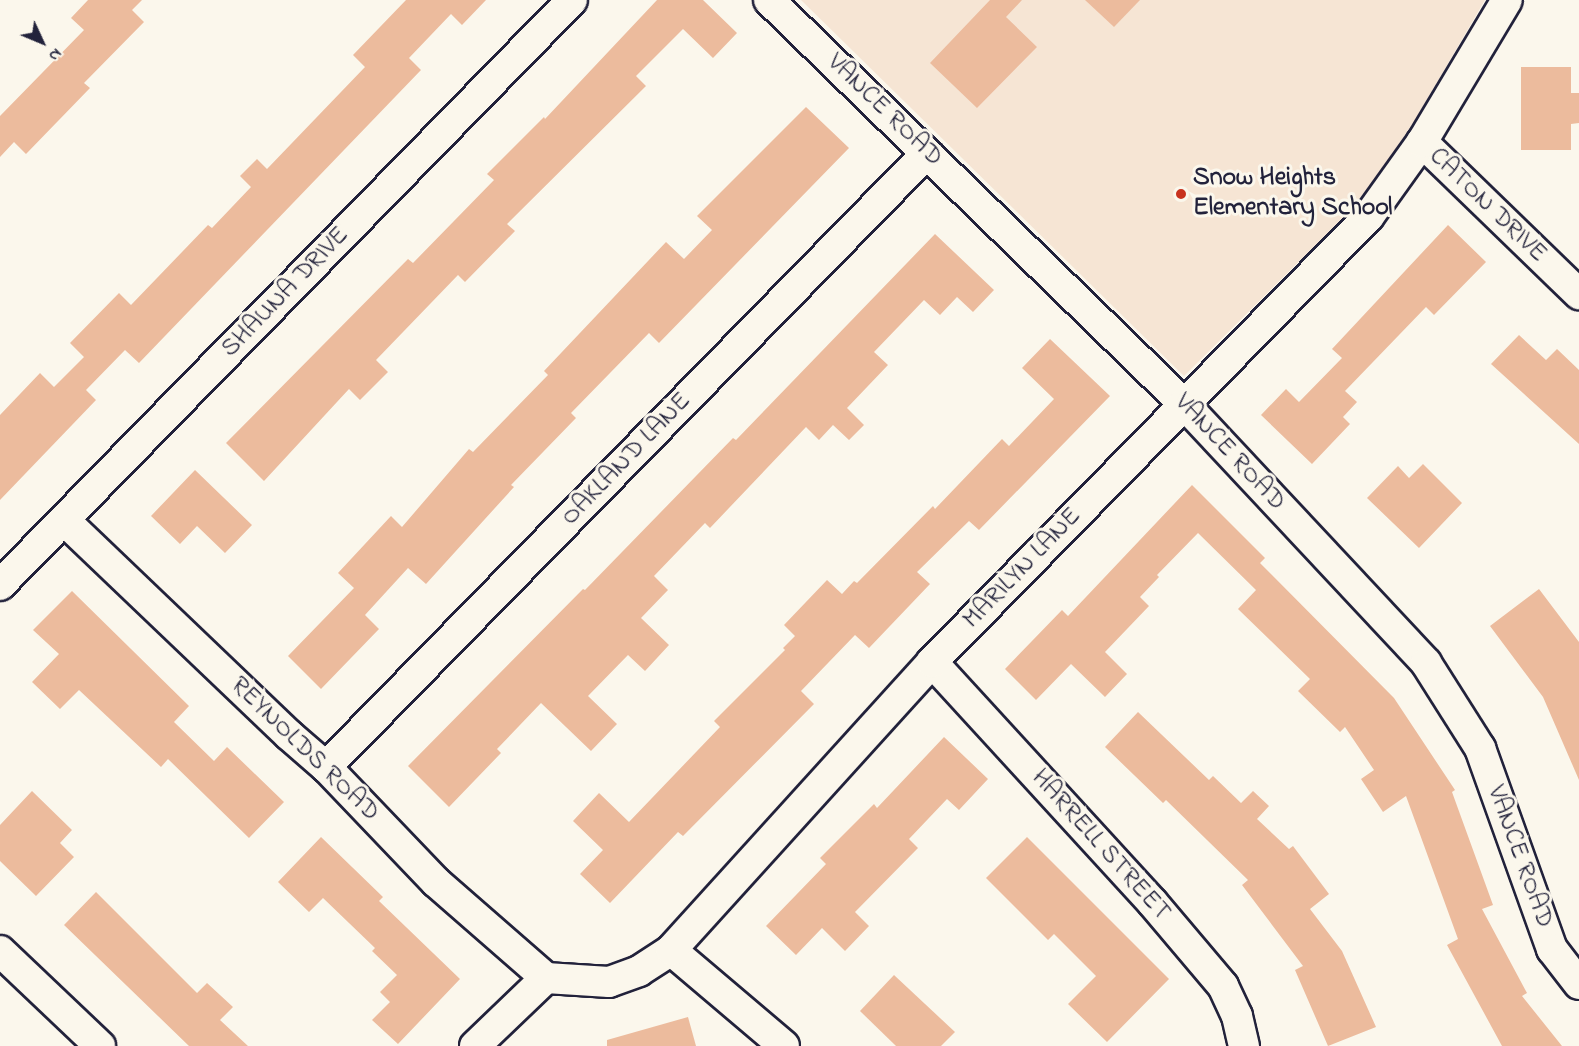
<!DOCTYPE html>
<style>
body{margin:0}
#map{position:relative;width:1579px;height:1046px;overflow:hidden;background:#fbf7ec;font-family:"Indie Flower",sans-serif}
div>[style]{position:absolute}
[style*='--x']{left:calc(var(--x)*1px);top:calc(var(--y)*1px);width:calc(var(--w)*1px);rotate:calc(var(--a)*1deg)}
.built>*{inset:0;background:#f6e5d4}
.building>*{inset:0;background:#ecbb9d}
.roads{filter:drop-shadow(2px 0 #22223b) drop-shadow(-2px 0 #22223b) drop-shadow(0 2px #22223b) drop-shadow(0 -2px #22223b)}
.minor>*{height:30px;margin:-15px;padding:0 15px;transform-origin:15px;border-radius:15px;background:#fbf7ec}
.dots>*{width:16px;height:16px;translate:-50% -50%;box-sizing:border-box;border:3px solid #fbf7ec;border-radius:50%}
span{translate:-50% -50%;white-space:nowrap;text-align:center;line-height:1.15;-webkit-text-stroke:6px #fbf7ec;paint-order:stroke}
.street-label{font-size:26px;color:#22223b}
.poi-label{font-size:26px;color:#22223b;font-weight:700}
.left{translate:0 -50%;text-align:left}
.north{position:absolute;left:12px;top:12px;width:60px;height:60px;-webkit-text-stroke:4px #fbf7ec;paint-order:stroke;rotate:134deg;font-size:16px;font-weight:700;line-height:24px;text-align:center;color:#22223b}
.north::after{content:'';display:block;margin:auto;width:21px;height:27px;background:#22223b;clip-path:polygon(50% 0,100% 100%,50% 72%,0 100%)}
</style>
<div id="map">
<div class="built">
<i style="clip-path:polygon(801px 0,1485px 0,1415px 120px,1379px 174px,1346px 215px,1184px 376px)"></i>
</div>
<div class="building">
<i style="clip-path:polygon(88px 0,142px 0,132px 10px,144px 22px,84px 83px,90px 88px,26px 154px,14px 142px,0 157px,0 116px,84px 30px,71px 18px)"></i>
<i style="clip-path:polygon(406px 0,486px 0,462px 25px,451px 14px,409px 58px,421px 70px,139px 363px,125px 350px,86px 390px,96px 400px,0 500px,0 415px,40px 373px,54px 387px,84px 357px,70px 343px,119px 293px,131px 305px,208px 225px,212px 228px,251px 187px,240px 176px,257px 159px,267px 169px,365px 67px,353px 55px)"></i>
<i style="clip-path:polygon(657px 0,703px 0,737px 33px,713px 58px,683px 29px,636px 76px,646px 86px,507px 224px,515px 231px,465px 282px,458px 275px,376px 360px,388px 372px,360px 400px,349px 389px,264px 481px,226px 443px,408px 259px,413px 263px,494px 180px,487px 174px,544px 117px,545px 119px)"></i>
<i style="clip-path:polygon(990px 0,1022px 0,1006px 17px,1037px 47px,977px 108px,930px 63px)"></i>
<i style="clip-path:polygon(1085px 0,1140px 0,1114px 27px)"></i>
<i style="clip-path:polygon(1521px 67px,1571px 67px,1571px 93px,1579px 93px,1579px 123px,1571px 124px,1571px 150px,1521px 150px)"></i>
<i style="clip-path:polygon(806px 107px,849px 148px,659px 343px,649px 333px,571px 413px,576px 418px,511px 485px,514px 487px,426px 584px,408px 568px,365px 615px,379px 629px,321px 689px,288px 656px,354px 588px,338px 573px,391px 516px,402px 527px,469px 449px,473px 452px,548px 375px,544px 371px,666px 242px,684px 259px,712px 230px,697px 216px)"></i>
<i style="clip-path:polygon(1448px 225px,1486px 262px,1434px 315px,1426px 307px,1345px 391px,1357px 402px,1343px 417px,1350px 424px,1312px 464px,1261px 415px,1286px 389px,1299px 402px,1342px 358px,1332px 349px)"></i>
<i style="clip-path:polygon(935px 234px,994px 290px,973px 312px,957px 297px,940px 315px,924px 300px,874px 352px,888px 365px,847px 408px,864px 425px,849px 440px,833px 425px,819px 440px,806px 427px,710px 528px,705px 523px,654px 576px,668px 590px,641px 618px,669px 645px,645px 671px,628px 655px,588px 696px,617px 724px,591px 751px,541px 703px,497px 749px,501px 753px,449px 807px,408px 766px,583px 589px,585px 590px,733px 438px,736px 440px)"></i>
<i style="clip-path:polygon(1519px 335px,1546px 360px,1557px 349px,1579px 370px,1579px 444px,1491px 364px)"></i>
<i style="clip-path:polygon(1050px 339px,1110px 396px,979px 530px,969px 521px,917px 572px,930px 584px,869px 648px,855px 635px,801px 691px,814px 704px,683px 836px,678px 832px,610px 903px,580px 874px,603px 850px,573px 821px,599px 793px,629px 822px,720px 727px,714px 721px,785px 650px,783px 648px,795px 636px,784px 625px,827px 580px,842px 594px,854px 581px,857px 583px,933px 506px,935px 509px,1002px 439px,1009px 446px,1054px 399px,1022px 368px)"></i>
<i style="clip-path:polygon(1423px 464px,1462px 503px,1419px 548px,1367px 498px,1398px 466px,1409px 478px)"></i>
<i style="clip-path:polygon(195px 470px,252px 525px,225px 553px,197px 526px,180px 544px,151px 516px)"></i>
<i style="clip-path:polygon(1192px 485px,1265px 558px,1260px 563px,1394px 698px,1455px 790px,1452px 792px,1493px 905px,1482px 909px,1527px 993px,1522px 996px,1562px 1046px,1502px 1046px,1447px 945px,1458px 939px,1406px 796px,1383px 812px,1361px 779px,1374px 770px,1345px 727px,1340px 732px,1298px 691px,1310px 679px,1238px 609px,1256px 590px,1198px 533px,1157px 575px,1159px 577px,1140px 597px,1149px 606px,1105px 652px,1127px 674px,1105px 697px,1071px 664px,1036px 700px,1005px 669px,1062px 610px,1068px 616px)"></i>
<i style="clip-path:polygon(1539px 589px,1579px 642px,1579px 780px,1543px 697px,1490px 626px)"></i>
<i style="clip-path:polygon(72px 591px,189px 706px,174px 722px,214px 761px,227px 747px,284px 802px,249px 838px,168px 759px,161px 767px,79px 690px,60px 709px,32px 682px,59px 654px,33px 630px)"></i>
<i style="clip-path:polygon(1138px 712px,1209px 780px,1213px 776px,1241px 803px,1253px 791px,1269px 806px,1257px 819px,1289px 849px,1293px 846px,1329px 894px,1310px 909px,1342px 951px,1376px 1027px,1328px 1046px,1295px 970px,1303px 966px,1242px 885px,1248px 880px,1166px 800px,1163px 803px,1105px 747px)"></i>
<i style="clip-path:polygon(944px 737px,988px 779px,959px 810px,947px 799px,909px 839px,918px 848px,855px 912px,869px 926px,845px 951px,822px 928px,796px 955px,766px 926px,826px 864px,820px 858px,874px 804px,877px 808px)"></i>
<i style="clip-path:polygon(32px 791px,72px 830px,60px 843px,74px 857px,36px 896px,0 861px,0 825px)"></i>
<i style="clip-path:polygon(321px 837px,383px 897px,379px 901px,460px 979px,398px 1044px,372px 1020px,390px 1002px,380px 992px,397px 975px,372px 951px,375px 948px,323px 898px,309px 912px,278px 882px)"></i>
<i style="clip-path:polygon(1027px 837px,1169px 979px,1107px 1042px,1068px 1004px,1096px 976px,1054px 934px,1048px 940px,986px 878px)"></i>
<i style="clip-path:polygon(96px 892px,197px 993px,207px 983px,233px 1007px,220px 1020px,248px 1046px,189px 1046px,64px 925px)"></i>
<i style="clip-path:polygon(894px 975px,955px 1032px,941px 1046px,896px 1046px,860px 1011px)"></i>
<i style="clip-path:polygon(688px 1017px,696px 1046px,607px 1046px,607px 1040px)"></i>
</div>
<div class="roads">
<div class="minor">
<i style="--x:769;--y:0;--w:579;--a:44.23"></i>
<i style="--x:1184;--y:404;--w:354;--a:46.9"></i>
<i style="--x:1426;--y:663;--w:101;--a:57.6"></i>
<i style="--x:1480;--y:748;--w:214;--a:70.3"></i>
<i style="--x:1552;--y:949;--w:44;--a:52.4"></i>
<i style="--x:1422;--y:142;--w:219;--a:44.1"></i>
<i style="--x:64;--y:520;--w:311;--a:43.7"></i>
<i style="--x:289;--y:735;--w:49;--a:40.9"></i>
<i style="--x:326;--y:767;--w:159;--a:46.3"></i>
<i style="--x:436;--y:882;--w:146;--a:41.1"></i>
<i style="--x:0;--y:585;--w:818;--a:-45.64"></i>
<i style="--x:932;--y:662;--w:326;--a:47.5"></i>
<i style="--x:1152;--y:902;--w:110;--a:49.8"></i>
<i style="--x:1223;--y:986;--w:33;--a:65"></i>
<i style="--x:1237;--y:1016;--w:31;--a:77"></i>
<i style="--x:326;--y:767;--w:859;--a:-45.61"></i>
<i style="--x:671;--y:950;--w:148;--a:40.3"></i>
<i style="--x:0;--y:951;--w:138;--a:43.5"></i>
<i style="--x:475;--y:1046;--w:98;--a:-43.8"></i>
<i style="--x:546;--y:978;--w:63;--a:3.6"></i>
<i style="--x:609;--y:982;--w:32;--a:-20"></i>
<i style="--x:639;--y:971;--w:38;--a:-33"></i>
<i style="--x:671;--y:950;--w:389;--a:-47.8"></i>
<i style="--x:932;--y:662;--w:624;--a:-45.58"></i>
<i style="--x:1369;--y:216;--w:91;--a:-54.4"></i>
<i style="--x:1422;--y:142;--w:165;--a:-59.1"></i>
</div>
</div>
<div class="dots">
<i style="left:1181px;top:194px;background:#c8321e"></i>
</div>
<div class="street-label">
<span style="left:884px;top:111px;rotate:44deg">VANCE ROAD</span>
<span style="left:1487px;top:206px;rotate:44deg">CATON DRIVE</span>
<span style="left:286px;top:293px;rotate:-46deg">SHAUNA DRIVE</span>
<span style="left:1229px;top:453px;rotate:47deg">VANCE ROAD</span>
<span style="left:627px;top:460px;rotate:-46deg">OAKLAND LANE</span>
<span style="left:1023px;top:569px;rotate:-46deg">MARILYN LANE</span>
<span style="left:304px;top:750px;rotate:44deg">REYNOLDS ROAD</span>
<span style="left:1100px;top:846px;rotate:48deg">HARRELL STREET</span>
<span style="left:1519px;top:857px;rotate:70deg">VANCE ROAD</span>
</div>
<div class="poi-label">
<span class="left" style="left:1193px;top:194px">Snow Heights<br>Elementary School</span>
</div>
<div class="north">N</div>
</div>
